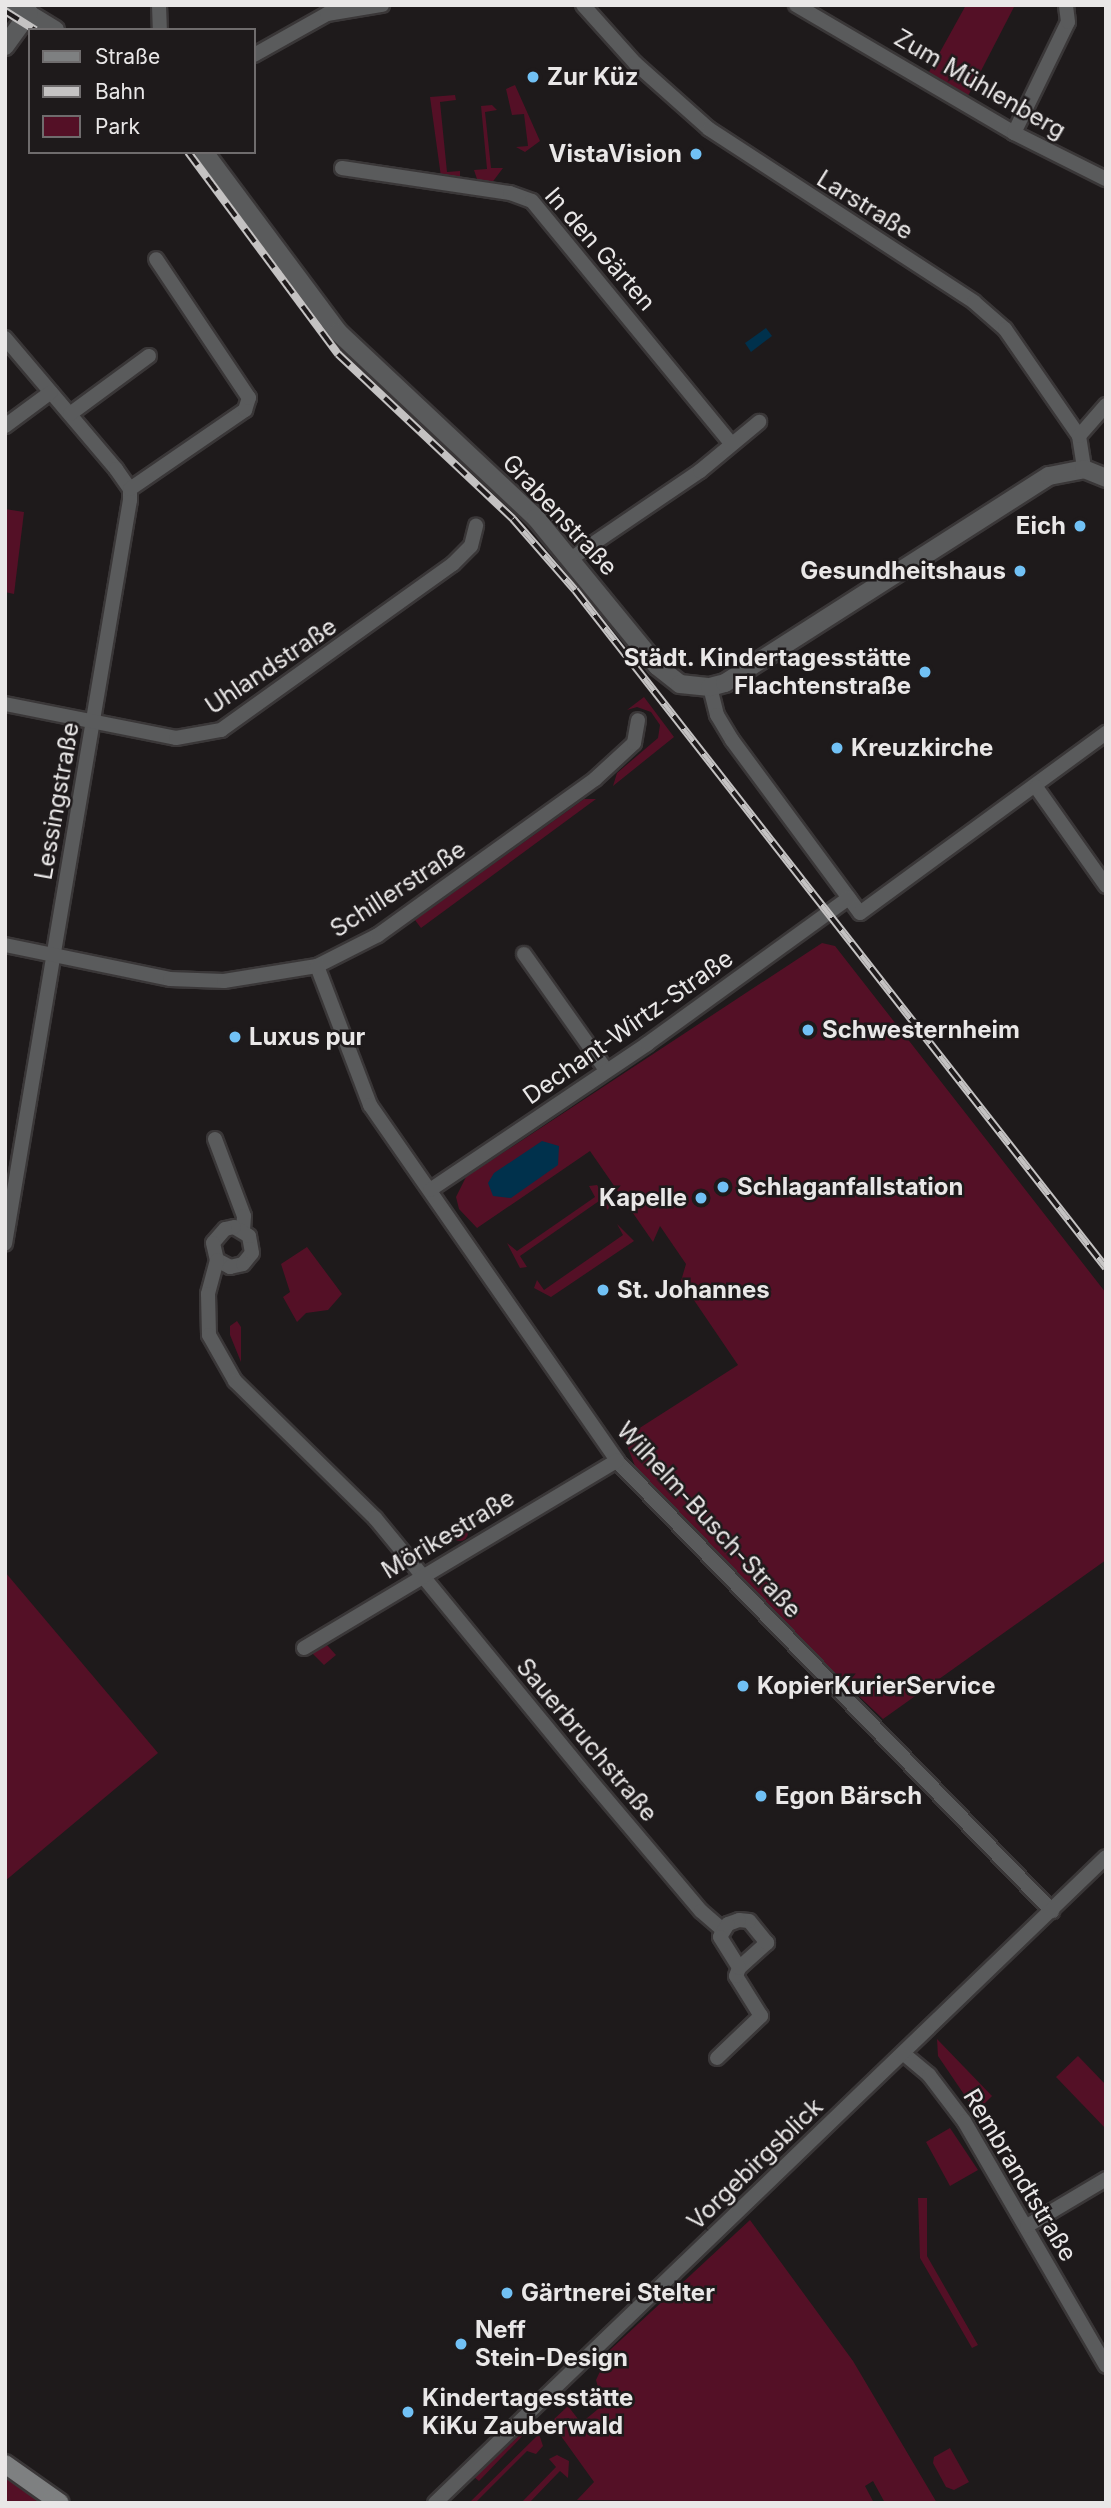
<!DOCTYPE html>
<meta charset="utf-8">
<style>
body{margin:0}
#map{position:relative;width:1111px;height:2508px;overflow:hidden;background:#1e1a1b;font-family:Inter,sans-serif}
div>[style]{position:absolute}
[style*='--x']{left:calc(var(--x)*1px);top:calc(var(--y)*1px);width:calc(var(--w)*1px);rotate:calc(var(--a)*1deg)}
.green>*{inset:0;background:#541026}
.round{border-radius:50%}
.water>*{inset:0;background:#00314c}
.roads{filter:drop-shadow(2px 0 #3a3738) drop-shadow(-2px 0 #3a3738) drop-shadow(0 2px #3a3738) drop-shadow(0 -2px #3a3738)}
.minor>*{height:14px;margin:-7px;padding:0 7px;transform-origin:7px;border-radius:7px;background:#5a5b5c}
.tertiary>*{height:18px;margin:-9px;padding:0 9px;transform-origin:9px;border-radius:9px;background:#5a5b5c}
.secondary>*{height:18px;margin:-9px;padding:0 9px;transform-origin:9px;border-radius:9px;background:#7e8081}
.rail>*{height:8px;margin-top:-4px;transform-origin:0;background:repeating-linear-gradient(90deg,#1e1a1b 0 16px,#c4c2c2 0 32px);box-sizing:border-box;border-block:2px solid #c4c2c2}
.dots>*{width:19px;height:19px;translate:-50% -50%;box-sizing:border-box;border:4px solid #1e1a1b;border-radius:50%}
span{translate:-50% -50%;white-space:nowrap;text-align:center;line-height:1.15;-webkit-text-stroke:5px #1e1a1b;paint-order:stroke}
.poi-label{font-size:24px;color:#e9e7e7;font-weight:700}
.left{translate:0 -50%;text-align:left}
.right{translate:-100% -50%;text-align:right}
.street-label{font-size:24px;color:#e9e7e7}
.frame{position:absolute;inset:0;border:7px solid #e9e7e7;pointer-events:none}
.legend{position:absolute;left:28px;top:28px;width:228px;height:126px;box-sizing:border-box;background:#1e1a1b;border:2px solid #6f6c6d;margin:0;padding:9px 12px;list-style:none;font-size:21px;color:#e9e7e7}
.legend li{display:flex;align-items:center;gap:14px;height:35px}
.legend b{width:35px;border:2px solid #6f6c6d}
</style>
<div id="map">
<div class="green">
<i style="clip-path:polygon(966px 5px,1015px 5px,968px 96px,929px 72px)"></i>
<i style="clip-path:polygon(515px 85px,540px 141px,525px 152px,516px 147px,528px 146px,524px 114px,512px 115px,506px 89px)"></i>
<i style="clip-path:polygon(455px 95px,456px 100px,440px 102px,447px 172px,460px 171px,460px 179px,441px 177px,430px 97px)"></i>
<i style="clip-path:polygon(492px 105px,497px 110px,485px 112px,491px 168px,503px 168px,491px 184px,478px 182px,474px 170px,487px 169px,481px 106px)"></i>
<i style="clip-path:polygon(5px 509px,24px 512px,14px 594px,5px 592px)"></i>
<i style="clip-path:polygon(644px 697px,674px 737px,613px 786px,617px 773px,658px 738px,660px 725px,651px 712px,637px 707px,627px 710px)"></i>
<i style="clip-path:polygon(584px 799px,596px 799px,421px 928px,415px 920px)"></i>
<i style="clip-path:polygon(822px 943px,835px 946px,1106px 1293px,1106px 1560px,883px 1719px,812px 1652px,635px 1466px,624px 1438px,738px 1365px,681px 1281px,686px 1264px,660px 1226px,653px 1242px,590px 1151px,477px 1228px,459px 1209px,456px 1197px,466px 1177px)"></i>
<i style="clip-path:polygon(597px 1185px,610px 1204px,608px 1210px,599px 1201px,520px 1256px,527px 1267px,520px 1268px,507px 1243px,517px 1251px,595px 1197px,589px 1186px)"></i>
<i style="clip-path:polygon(617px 1224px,634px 1241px,551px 1297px,534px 1288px,537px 1280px,544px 1290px,623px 1235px)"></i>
<i style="clip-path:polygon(307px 1247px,342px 1294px,328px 1310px,306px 1313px,297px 1322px,283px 1297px,290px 1292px,281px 1264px)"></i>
<i style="clip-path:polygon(237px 1321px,241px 1327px,241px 1362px,230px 1335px,230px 1326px)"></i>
<i class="round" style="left:452px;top:1525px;width:16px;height:16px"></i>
<i style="clip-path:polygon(5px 1572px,158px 1753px,5px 1881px)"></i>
<i style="clip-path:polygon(320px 1645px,327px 1645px,336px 1655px,324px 1665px,311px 1652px)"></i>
<i style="clip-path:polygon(937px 2039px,992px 2096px,976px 2112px,938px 2056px)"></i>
<i style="clip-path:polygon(1078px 2056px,1106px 2085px,1106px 2129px,1056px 2077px)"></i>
<i style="clip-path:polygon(950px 2128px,978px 2170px,950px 2186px,926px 2142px)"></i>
<i style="clip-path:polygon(918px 2198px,927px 2198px,927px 2256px,978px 2345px,972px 2348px,920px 2258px)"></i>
<i style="clip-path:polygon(750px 2220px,853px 2361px,937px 2503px,885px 2503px,873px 2481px,865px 2486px,874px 2503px,577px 2500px,594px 2482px,551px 2422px,568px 2406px,581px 2423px,603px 2405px,596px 2380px,610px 2350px)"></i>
<i style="clip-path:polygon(532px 2426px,479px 2481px,474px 2477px,521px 2434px)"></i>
<i style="clip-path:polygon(539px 2434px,543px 2446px,536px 2454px,527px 2451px,475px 2503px,469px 2503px)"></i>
<i style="clip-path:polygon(950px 2448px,969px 2482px,954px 2490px,946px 2487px,933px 2463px,934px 2457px)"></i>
<i style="clip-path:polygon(557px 2455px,569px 2461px,568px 2478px,560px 2471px,529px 2503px,521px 2503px,556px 2467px,549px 2459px)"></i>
<i style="clip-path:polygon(5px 2476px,28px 2491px,43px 2503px,5px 2502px)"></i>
</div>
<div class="water">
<i style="clip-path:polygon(766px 328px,772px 336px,751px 352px,745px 343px)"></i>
<i style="clip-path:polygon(542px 1141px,559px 1146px,558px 1165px,511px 1198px,493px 1196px,488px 1183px,494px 1173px)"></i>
</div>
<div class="roads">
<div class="minor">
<i style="--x:159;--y:5;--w:25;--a:88"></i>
<i style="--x:583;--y:5;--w:78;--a:48.1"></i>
<i style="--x:635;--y:63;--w:99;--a:41.7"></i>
<i style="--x:709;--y:129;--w:316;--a:33.1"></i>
<i style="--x:974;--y:302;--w:41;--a:41.1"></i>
<i style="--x:1005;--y:329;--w:130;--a:55.3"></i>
<i style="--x:1079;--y:436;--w:33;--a:81"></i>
<i style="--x:796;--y:5;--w:253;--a:30.4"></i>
<i style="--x:1014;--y:133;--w:103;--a:26.6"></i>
<i style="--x:254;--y:55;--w:84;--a:-29.3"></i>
<i style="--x:327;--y:14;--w:56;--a:-9.3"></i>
<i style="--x:1014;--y:133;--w:123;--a:-64.1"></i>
<i style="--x:1068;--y:22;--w:17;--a:-97"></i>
<i style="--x:342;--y:168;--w:170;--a:8.5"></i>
<i style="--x:510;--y:193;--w:23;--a:20"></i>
<i style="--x:532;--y:201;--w:312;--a:50.6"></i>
<i style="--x:5;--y:338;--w:172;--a:49.7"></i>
<i style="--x:116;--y:469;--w:24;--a:55"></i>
<i style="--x:130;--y:489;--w:11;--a:90"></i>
<i style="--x:130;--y:500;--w:754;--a:99.54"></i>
<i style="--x:70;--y:414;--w:98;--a:-36.3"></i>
<i style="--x:5;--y:426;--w:57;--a:-36.5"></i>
<i style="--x:1079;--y:436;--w:41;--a:-48.9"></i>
<i style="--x:130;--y:489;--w:140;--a:-34.5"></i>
<i style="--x:245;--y:410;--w:13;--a:-72"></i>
<i style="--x:249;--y:398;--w:167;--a:-123.8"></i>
<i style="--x:572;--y:558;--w:155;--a:-34.2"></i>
<i style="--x:700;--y:471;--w:77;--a:-39.7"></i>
<i style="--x:710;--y:687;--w:29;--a:76"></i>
<i style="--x:717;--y:715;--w:29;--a:59"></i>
<i style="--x:732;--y:740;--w:215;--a:53.5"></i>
<i style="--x:860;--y:913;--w:305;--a:-36.2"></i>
<i style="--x:5;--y:704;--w:174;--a:11.2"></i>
<i style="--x:176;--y:738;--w:46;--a:-10.1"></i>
<i style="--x:221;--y:730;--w:285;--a:-35.6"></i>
<i style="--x:453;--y:564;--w:25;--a:-45"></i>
<i style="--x:471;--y:546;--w:21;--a:-76"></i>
<i style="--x:1036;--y:787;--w:121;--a:54.7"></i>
<i style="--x:5;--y:945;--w:168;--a:11.6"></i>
<i style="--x:170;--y:979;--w:54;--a:2.1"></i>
<i style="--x:224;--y:981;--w:94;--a:-9.2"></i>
<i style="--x:317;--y:966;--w:68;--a:-26.9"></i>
<i style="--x:378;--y:935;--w:267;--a:-35.7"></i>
<i style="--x:595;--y:779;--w:53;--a:-42.7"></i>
<i style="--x:634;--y:743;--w:23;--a:-80"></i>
<i style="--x:524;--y:954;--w:142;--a:54.7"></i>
<i style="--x:317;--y:966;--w:149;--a:69.1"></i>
<i style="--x:370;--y:1105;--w:433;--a:55.2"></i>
<i style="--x:617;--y:1461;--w:626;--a:45.97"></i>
<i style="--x:215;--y:1139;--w:82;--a:69.4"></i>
<i style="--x:244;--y:1216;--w:14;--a:94"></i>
<i style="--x:430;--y:1190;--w:262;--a:-33.9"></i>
<i style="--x:647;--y:1044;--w:249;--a:-35.9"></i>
<i style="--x:217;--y:1260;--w:15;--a:28"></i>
<i style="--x:230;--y:1267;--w:13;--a:-13"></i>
<i style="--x:243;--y:1264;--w:14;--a:-51"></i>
<i style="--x:252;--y:1253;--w:17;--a:-100"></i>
<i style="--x:249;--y:1236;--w:17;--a:-149"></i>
<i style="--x:234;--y:1227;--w:9;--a:167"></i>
<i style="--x:225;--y:1229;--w:18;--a:131"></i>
<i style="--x:213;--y:1243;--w:17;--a:77"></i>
<i style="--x:217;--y:1260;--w:35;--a:105"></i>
<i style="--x:208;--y:1294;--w:41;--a:88.6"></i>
<i style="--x:209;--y:1335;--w:53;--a:60.5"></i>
<i style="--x:235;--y:1381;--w:196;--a:44.4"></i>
<i style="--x:375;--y:1518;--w:333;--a:50.6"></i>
<i style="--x:586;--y:1775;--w:178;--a:49.8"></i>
<i style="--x:701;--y:1911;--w:29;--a:41"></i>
<i style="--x:304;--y:1648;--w:365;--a:-30.9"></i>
<i style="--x:904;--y:2054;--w:33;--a:40"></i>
<i style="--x:929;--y:2075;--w:58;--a:52.7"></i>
<i style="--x:964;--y:2121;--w:283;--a:59.9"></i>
<i style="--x:717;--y:2058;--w:61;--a:-43.7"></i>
<i style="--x:761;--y:2016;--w:47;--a:-122"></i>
<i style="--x:736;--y:1976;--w:9;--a:-69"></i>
<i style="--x:739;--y:1968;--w:38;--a:-42"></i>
<i style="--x:767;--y:1943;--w:28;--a:-129"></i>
<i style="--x:749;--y:1921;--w:10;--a:-174"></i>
<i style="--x:739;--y:1920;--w:12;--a:160"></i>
<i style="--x:728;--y:1924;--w:15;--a:122"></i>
<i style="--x:720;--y:1937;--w:36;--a:58"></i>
<i style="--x:1027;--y:2226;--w:92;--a:-30.7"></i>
<i style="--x:435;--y:2503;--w:931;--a:-43.91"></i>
</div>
<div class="tertiary">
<i style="--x:14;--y:5;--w:48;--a:31.4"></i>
<i style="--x:5;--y:46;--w:41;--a:-54"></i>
<i style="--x:204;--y:152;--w:224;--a:53.3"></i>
<i style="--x:338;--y:332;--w:272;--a:43.2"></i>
<i style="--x:536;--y:518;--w:191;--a:50.7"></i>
<i style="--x:657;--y:666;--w:29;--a:38"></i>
<i style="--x:680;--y:684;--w:30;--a:6"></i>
<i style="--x:710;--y:687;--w:16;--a:-15"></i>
<i style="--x:725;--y:683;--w:384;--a:-32.6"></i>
<i style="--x:1049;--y:476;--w:36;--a:-11"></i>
<i style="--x:1084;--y:469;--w:24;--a:22"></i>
</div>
<div class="secondary">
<i style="--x:5;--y:2464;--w:67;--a:35.3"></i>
</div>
</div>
<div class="rail">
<i style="--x:5;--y:11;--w:36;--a:32"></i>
<i style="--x:188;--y:152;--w:252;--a:53.4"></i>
<i style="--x:338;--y:354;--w:241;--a:43.3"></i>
<i style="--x:513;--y:519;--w:94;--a:48.9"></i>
<i style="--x:575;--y:590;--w:861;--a:51.93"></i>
</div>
<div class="dots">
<i style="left:533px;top:77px;background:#71c1f5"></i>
<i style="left:696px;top:154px;background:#71c1f5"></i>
<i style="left:1080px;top:526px;background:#71c1f5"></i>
<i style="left:1020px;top:571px;background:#71c1f5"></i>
<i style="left:925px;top:672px;background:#71c1f5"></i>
<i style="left:837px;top:748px;background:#71c1f5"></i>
<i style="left:808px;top:1030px;background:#71c1f5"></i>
<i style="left:235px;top:1037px;background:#71c1f5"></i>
<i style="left:723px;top:1187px;background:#71c1f5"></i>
<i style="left:701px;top:1198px;background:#71c1f5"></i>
<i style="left:603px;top:1290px;background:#71c1f5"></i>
<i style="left:743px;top:1686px;background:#71c1f5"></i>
<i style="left:761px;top:1796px;background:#71c1f5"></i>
<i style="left:507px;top:2293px;background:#71c1f5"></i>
<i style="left:461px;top:2344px;background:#71c1f5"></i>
<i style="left:408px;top:2412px;background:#71c1f5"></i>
</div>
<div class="poi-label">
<span class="left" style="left:547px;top:77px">Zur Küz</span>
<span class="right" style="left:682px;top:154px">VistaVision</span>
<span class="right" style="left:1066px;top:526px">Eich</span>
<span class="right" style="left:1006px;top:571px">Gesundheitshaus</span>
<span class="right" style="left:911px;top:672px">Städt. Kindertagesstätte<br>Flachtenstraße</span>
<span class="left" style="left:851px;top:748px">Kreuzkirche</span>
<span class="left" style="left:822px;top:1030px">Schwesternheim</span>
<span class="left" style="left:249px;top:1037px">Luxus pur</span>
<span class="left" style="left:737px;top:1187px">Schlaganfallstation</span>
<span class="right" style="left:687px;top:1198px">Kapelle</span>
<span class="left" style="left:617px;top:1290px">St. Johannes</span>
<span class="left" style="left:757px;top:1686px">KopierKurierService</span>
<span class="left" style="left:775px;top:1796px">Egon Bärsch</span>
<span class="left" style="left:521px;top:2293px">Gärtnerei Stelter</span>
<span class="left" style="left:475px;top:2344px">Neff<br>Stein-Design</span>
<span class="left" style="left:422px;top:2412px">Kindertagesstätte<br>KiKu Zauberwald</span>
</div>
<div class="street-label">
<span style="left:980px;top:84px;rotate:30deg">Zum Mühlenberg</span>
<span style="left:865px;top:205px;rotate:32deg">Larstraße</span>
<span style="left:600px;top:249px;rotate:49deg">In den Gärten</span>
<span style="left:560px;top:515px;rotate:47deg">Grabenstraße</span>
<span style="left:271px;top:666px;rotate:-34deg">Uhlandstraße</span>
<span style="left:57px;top:801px;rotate:-80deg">Lessingstraße</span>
<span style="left:398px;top:889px;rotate:-33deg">Schillerstraße</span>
<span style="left:628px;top:1027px;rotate:-35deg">Dechant-Wirtz-Straße</span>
<span style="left:709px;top:1520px;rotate:47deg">Wilhelm-Busch-Straße</span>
<span style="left:448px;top:1534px;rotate:-31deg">Mörikestraße</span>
<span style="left:587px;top:1740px;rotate:50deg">Sauerbruchstraße</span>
<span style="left:755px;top:2164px;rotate:-44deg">Vorgebirgsblick</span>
<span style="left:1020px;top:2175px;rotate:59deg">Rembrandtstraße</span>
</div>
<div class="frame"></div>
<ul class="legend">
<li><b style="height:9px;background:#7e8081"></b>Straße</li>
<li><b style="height:9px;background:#c4c2c2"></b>Bahn</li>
<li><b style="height:19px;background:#541026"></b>Park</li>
</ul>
</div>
